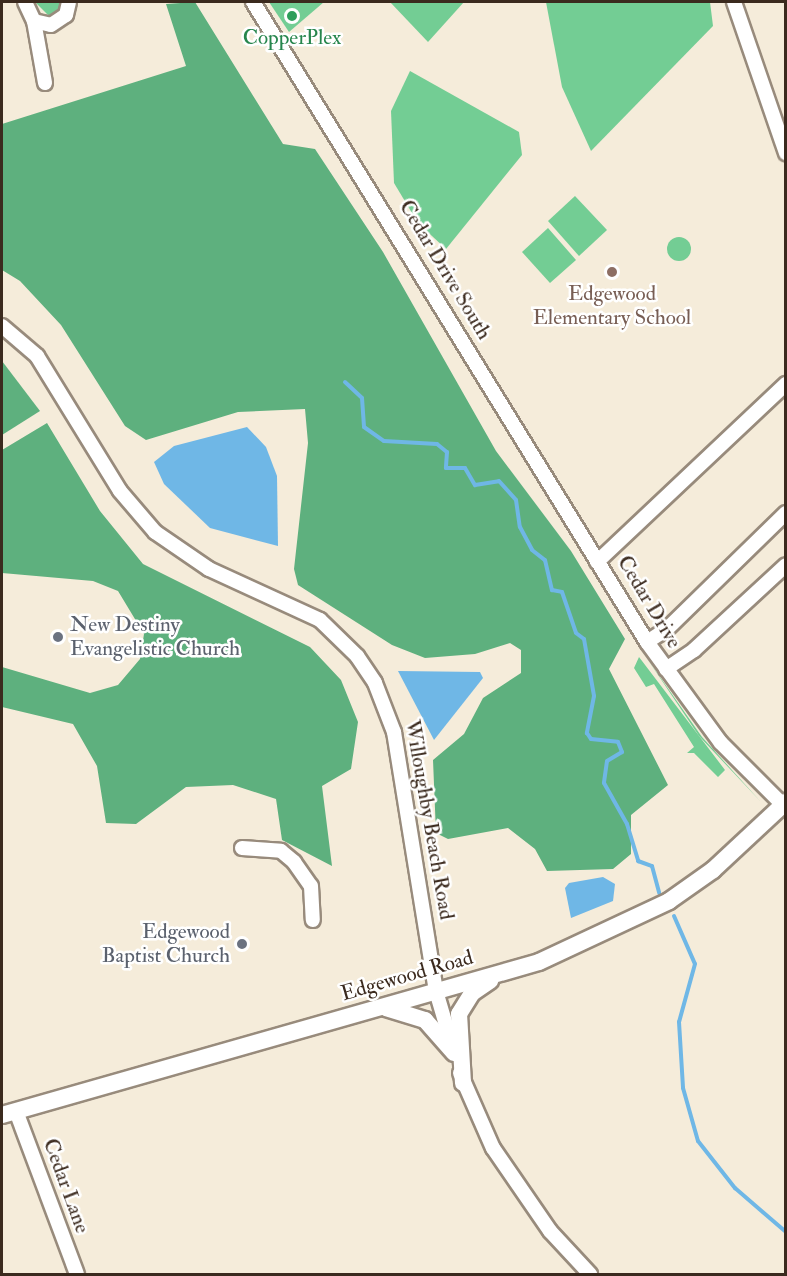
<!DOCTYPE html>
<style>
body{margin:0}
#map{position:relative;width:787px;height:1276px;overflow:hidden;background:#f5ecda;font-family:"IM FELL Double Pica",serif}
div>[style]{position:absolute}
[style*='--x']{left:calc(var(--x)*1px);top:calc(var(--y)*1px);width:calc(var(--w)*1px);rotate:calc(var(--a)*1deg)}
.green>*{inset:0;background:#73cd94}
.round{border-radius:50%}
.forest>*{inset:0;background:#5eb07e}
.water>*{inset:0;background:#6fb7e6}
.stream>*{height:4px;margin:-2px;padding:0 2px;transform-origin:2px;border-radius:2px;background:#6fb7e6}
.roads{filter:drop-shadow(2px 0 #988b7c) drop-shadow(-2px 0 #988b7c) drop-shadow(0 2px #988b7c) drop-shadow(0 -2px #988b7c)}
.minor>*{height:14px;margin:-7px;padding:0 7px;transform-origin:7px;border-radius:7px;background:#fff}
.major>*{height:16px;margin:-8px;padding:0 8px;transform-origin:8px;border-radius:8px;background:#fff}
.dots>*{width:16px;height:16px;translate:-50% -50%;box-sizing:border-box;border:3px solid #fff;border-radius:50%}
span{translate:-50% -50%;white-space:nowrap;text-align:center;line-height:1.15;-webkit-text-stroke:5px #fff;paint-order:stroke}
.leisure-label{font-size:21px;color:#27864d}
.street-label{font-size:21px;color:#3b2a1e}
.education-label{font-size:21px;color:#785e54}
.worship-label{font-size:21px;color:#5b616d}
.left{translate:0 -50%;text-align:left}
.right{translate:-100% -50%;text-align:right}
.frame{position:absolute;inset:0;border:3px solid #3b2a1e;pointer-events:none}
</style>
<div id="map">
<div class="green">
<i style="clip-path:polygon(35px 2px,64px 2px,61px 10px,49px 16px)"></i>
<i style="clip-path:polygon(269px 2px,324px 2px,289px 32px)"></i>
<i style="clip-path:polygon(390px 2px,464px 2px,428px 42px)"></i>
<i style="clip-path:polygon(546px 2px,710px 2px,713px 26px,591px 151px,562px 87px)"></i>
<i style="clip-path:polygon(410px 71px,519px 132px,522px 155px,446px 249px,418px 223px,394px 183px,391px 111px)"></i>
<i style="clip-path:polygon(575px 196px,607px 230px,579px 256px,548px 221px)"></i>
<i style="clip-path:polygon(548px 228px,576px 260px,550px 283px,522px 252px)"></i>
<i class="round" style="left:667px;top:237px;width:24px;height:24px"></i>
<i style="clip-path:polygon(639px 657px,725px 770px,718px 777px,694px 753px,687px 753px,694px 747px,654px 684px,646px 687px,634px 668px)"></i>
<i style="clip-path:polygon(646px 657px,702px 737px,761px 802px,699px 736px)"></i>
</div>
<div class="forest">
<i style="clip-path:polygon(195px 2px,283px 144px,315px 149px,383px 252px,496px 451px,571px 551px,625px 639px,609px 669px,668px 785px,631px 815px,631px 854px,613px 869px,547px 871px,535px 849px,508px 828px,448px 839px,436px 833px,433px 760px,464px 734px,483px 698px,521px 673px,521px 650px,510px 643px,475px 654px,425px 658px,392px 645px,298px 585px,294px 569px,308px 443px,305px 409px,238px 412px,146px 440px,125px 426px,61px 325px,20px 281px,2px 270px,2px 124px,186px 66px,166px 4px)"></i>
<i style="clip-path:polygon(2px 361px,40px 411px,2px 435px)"></i>
<i style="clip-path:polygon(47px 423px,100px 511px,143px 564px,310px 647px,341px 680px,358px 722px,351px 769px,322px 786px,332px 866px,282px 840px,276px 799px,233px 785px,186px 787px,136px 824px,106px 823px,97px 766px,73px 724px,2px 707px,2px 667px,90px 693px,118px 685px,140px 659px,144px 634px,118px 591px,93px 581px,2px 573px,2px 450px)"></i>
</div>
<div class="water">
<i style="clip-path:polygon(247px 427px,266px 447px,277px 476px,278px 546px,210px 528px,164px 484px,154px 462px,174px 446px)"></i>
<i style="clip-path:polygon(398px 671px,480px 672px,483px 678px,434px 740px)"></i>
<i style="clip-path:polygon(603px 877px,615px 884px,613px 901px,571px 918px,565px 888px,569px 883px)"></i>
</div>
<div class="stream">
<i style="--x:345;--y:382;--w:23;--a:43"></i>
<i style="--x:362;--y:398;--w:29;--a:86"></i>
<i style="--x:364;--y:427;--w:24;--a:35"></i>
<i style="--x:384;--y:441;--w:53;--a:3.2"></i>
<i style="--x:437;--y:444;--w:13;--a:39"></i>
<i style="--x:447;--y:452;--w:16;--a:94"></i>
<i style="--x:446;--y:468;--w:19;--a:0"></i>
<i style="--x:465;--y:468;--w:20;--a:60"></i>
<i style="--x:475;--y:485;--w:24;--a:-9"></i>
<i style="--x:499;--y:481;--w:25;--a:48"></i>
<i style="--x:516;--y:500;--w:27;--a:82"></i>
<i style="--x:520;--y:527;--w:26;--a:62"></i>
<i style="--x:532;--y:550;--w:16;--a:38"></i>
<i style="--x:545;--y:560;--w:31;--a:77"></i>
<i style="--x:552;--y:590;--w:10;--a:11"></i>
<i style="--x:562;--y:592;--w:43;--a:71.1"></i>
<i style="--x:576;--y:633;--w:10;--a:37"></i>
<i style="--x:584;--y:639;--w:58;--a:80"></i>
<i style="--x:594;--y:696;--w:38;--a:101"></i>
<i style="--x:587;--y:733;--w:7;--a:56"></i>
<i style="--x:591;--y:739;--w:27;--a:6"></i>
<i style="--x:618;--y:742;--w:11;--a:68"></i>
<i style="--x:622;--y:752;--w:17;--a:149"></i>
<i style="--x:607;--y:761;--w:22;--a:98"></i>
<i style="--x:604;--y:783;--w:47;--a:60.7"></i>
<i style="--x:627;--y:824;--w:39;--a:73"></i>
<i style="--x:638;--y:861;--w:15;--a:20"></i>
<i style="--x:652;--y:866;--w:28;--a:75"></i>
<i style="--x:674;--y:916;--w:52;--a:66.4"></i>
<i style="--x:695;--y:964;--w:60;--a:105.4"></i>
<i style="--x:679;--y:1022;--w:66;--a:86.5"></i>
<i style="--x:683;--y:1088;--w:55;--a:74.2"></i>
<i style="--x:698;--y:1141;--w:60;--a:51.8"></i>
<i style="--x:735;--y:1188;--w:67;--a:40.8"></i>
</div>
<div class="roads">
<div class="minor">
<i style="--x:25;--y:2;--w:21;--a:65"></i>
<i style="--x:34;--y:21;--w:17;--a:13"></i>
<i style="--x:51;--y:25;--w:18;--a:-34"></i>
<i style="--x:66;--y:15;--w:13;--a:-77"></i>
<i style="--x:253;--y:2;--w:752;--a:58.38"></i>
<i style="--x:647;--y:642;--w:125;--a:53.8"></i>
<i style="--x:721;--y:743;--w:88;--a:45"></i>
<i style="--x:734;--y:2;--w:160;--a:71"></i>
<i style="--x:34;--y:21;--w:63;--a:79.9"></i>
<i style="--x:2;--y:326;--w:46;--a:40.6"></i>
<i style="--x:37;--y:356;--w:158;--a:58.4"></i>
<i style="--x:120;--y:491;--w:54;--a:49.5"></i>
<i style="--x:155;--y:532;--w:65;--a:34.4"></i>
<i style="--x:209;--y:569;--w:122;--a:24.7"></i>
<i style="--x:320;--y:620;--w:52;--a:44.2"></i>
<i style="--x:357;--y:656;--w:32;--a:56"></i>
<i style="--x:375;--y:683;--w:53;--a:68.8"></i>
<i style="--x:394;--y:732;--w:262;--a:80.8"></i>
<i style="--x:436;--y:991;--w:64;--a:73.6"></i>
<i style="--x:597;--y:562;--w:260;--a:-43.3"></i>
<i style="--x:647;--y:642;--w:24;--a:-33"></i>
<i style="--x:667;--y:629;--w:166;--a:-44.3"></i>
<i style="--x:666;--y:669;--w:34;--a:-34"></i>
<i style="--x:694;--y:650;--w:125;--a:-42.7"></i>
<i style="--x:242;--y:848;--w:39;--a:4"></i>
<i style="--x:281;--y:851;--w:17;--a:40"></i>
<i style="--x:294;--y:862;--w:29;--a:55"></i>
<i style="--x:311;--y:886;--w:34;--a:87"></i>
<i style="--x:460;--y:1073;--w:82;--a:66.3"></i>
<i style="--x:493;--y:1148;--w:101;--a:55.5"></i>
<i style="--x:550;--y:1231;--w:59;--a:47.1"></i>
<i style="--x:16;--y:1111;--w:174;--a:69.5"></i>
</div>
<div class="major">
<i style="--x:386;--y:1008;--w:41;--a:17.1"></i>
<i style="--x:425;--y:1020;--w:44;--a:48.7"></i>
<i style="--x:463;--y:1083;--w:69;--a:-93.3"></i>
<i style="--x:459;--y:1014;--w:25;--a:-58"></i>
<i style="--x:472;--y:993;--w:22;--a:-34"></i>
<i style="--x:2;--y:1115;--w:558;--a:-15.9"></i>
<i style="--x:539;--y:962;--w:144;--a:-25.1"></i>
<i style="--x:669;--y:901;--w:54;--a:-35.2"></i>
<i style="--x:713;--y:870;--w:100;--a:-43"></i>
</div>
</div>
<div class="dots">
<i style="left:292px;top:16px;background:#2e9e5b"></i>
<i style="left:612px;top:272px;background:#8d6e63"></i>
<i style="left:58px;top:637px;background:#6b7280"></i>
<i style="left:242px;top:944px;background:#6b7280"></i>
</div>
<div class="leisure-label">
<span style="left:292px;top:38px">CopperPlex</span>
</div>
<div class="street-label">
<span style="left:445px;top:270px;rotate:59deg">Cedar Drive South</span>
<span style="left:649px;top:602px;rotate:59deg">Cedar Drive</span>
<span style="left:429px;top:820px;rotate:80deg">Willoughby Beach Road</span>
<span style="left:407px;top:976px;rotate:-16deg">Edgewood Road</span>
<span style="left:66px;top:1186px;rotate:70deg">Cedar Lane</span>
</div>
<div class="education-label">
<span style="left:612px;top:306px">Edgewood<br>Elementary School</span>
</div>
<div class="worship-label">
<span class="left" style="left:70px;top:637px">New Destiny<br>Evangelistic Church</span>
<span class="right" style="left:230px;top:944px">Edgewood<br>Baptist Church</span>
</div>
<div class="frame"></div>
</div>
